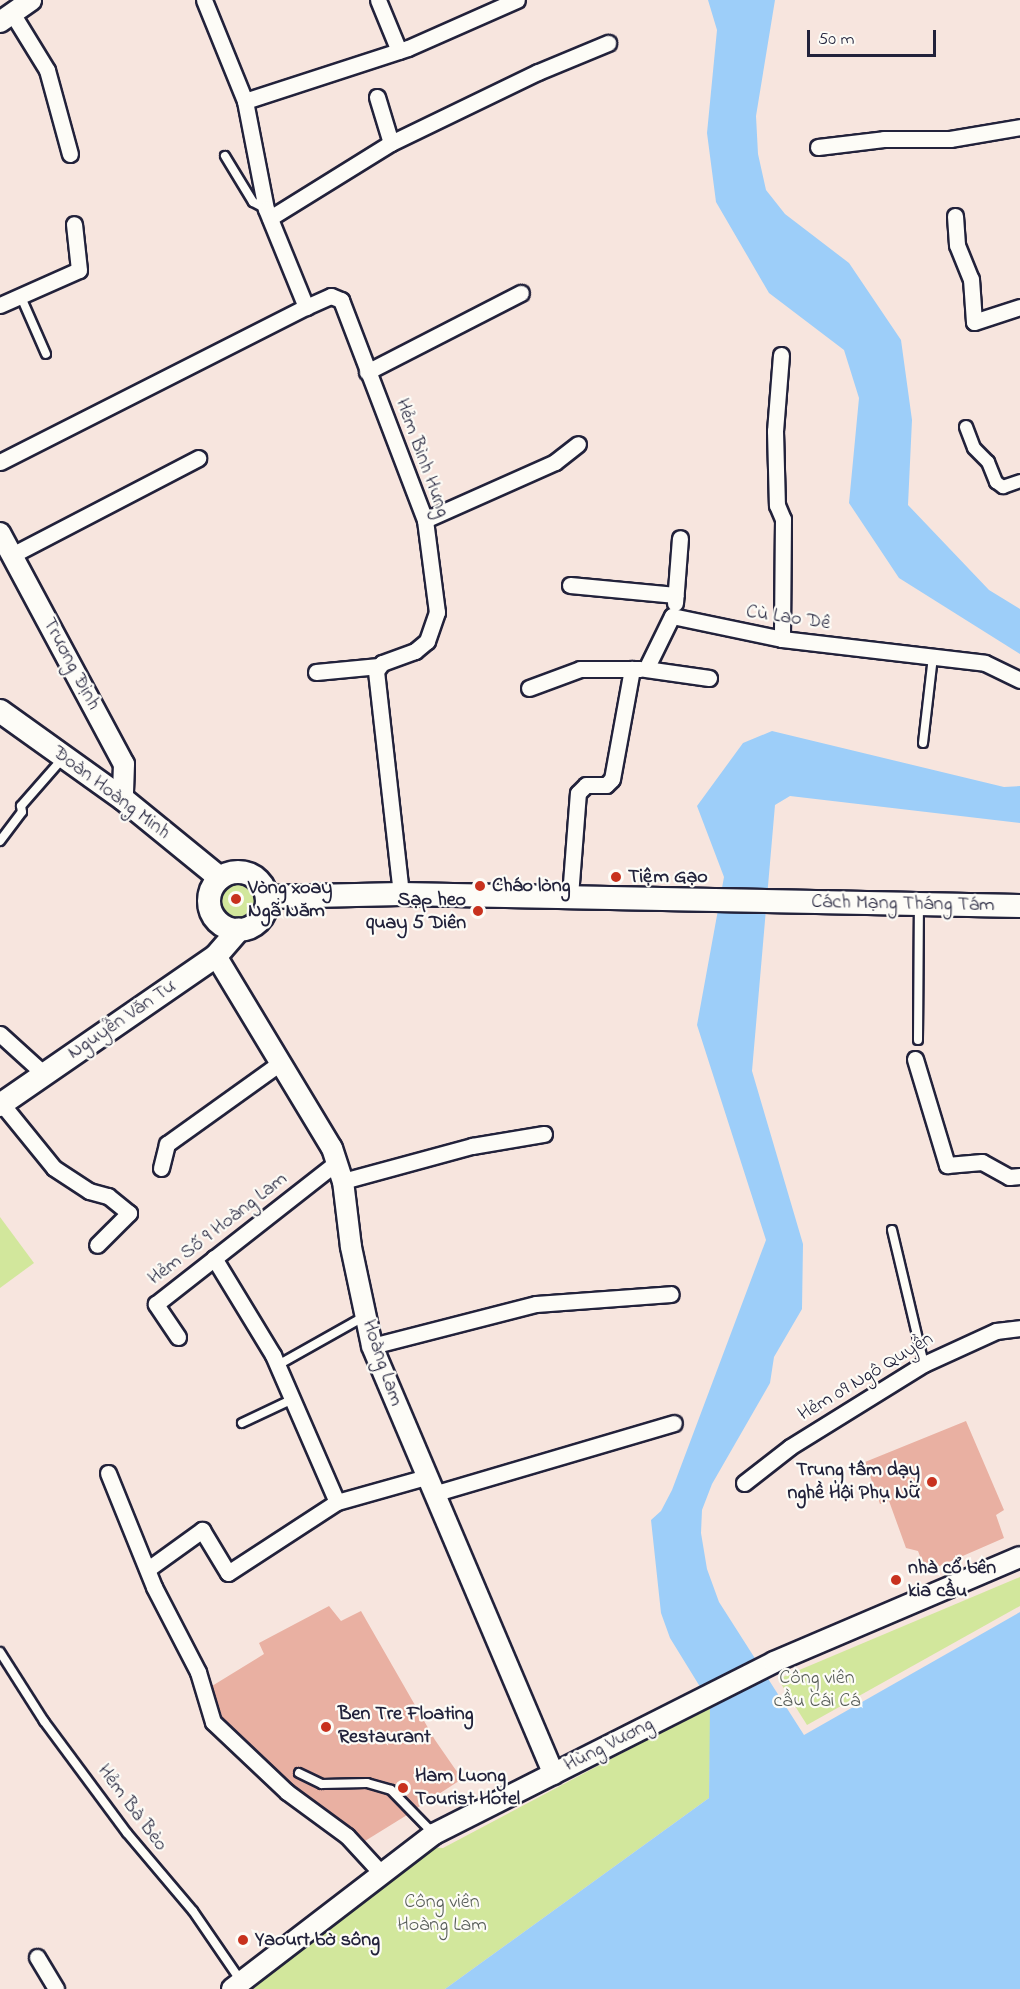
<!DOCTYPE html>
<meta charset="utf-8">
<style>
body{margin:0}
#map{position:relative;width:1020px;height:1989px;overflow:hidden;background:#f7e5de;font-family:"Indie Flower",sans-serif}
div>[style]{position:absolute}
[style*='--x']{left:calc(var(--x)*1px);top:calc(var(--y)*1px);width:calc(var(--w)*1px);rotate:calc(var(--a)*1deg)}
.green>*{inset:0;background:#d2e79c}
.round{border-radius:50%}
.water>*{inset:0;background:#9dcef9}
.building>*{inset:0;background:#e9b0a2}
.roads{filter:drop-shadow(2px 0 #22223b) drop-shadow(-2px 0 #22223b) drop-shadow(0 2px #22223b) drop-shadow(0 -2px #22223b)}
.service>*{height:8px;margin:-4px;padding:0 4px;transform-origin:4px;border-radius:4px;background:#fdfcf7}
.pedestrian>*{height:12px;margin:-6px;padding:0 6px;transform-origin:6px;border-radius:6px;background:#fdfcf7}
.minor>*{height:15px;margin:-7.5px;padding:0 7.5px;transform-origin:7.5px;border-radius:7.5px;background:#fdfcf7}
.tertiary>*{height:20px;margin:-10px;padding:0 10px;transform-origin:10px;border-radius:10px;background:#fdfcf7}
.secondary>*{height:22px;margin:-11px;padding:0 11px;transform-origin:11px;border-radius:11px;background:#fdfcf7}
.secondary>.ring{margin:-11px;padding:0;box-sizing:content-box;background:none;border:22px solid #fdfcf7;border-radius:50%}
.dots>*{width:16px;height:16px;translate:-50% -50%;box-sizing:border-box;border:3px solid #fdfcf7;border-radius:50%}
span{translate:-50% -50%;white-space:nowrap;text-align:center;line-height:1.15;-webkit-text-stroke:4.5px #fdfcf7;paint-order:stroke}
.street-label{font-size:20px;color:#22223b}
.poi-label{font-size:20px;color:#22223b;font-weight:700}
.left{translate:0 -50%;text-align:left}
.right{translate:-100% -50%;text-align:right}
.park-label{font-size:20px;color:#575d58}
.scale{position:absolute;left:807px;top:30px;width:129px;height:27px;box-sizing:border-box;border:3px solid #22223b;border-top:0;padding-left:8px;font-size:18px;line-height:21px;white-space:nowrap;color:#22223b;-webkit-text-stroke:4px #fdfcf7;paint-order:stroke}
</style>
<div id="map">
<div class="green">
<i class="round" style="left:217px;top:881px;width:42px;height:42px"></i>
<i style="clip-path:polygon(0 1217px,34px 1263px,0 1288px)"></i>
<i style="clip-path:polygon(1020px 1577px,1020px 1606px,807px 1725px,778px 1679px)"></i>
<i style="clip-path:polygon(711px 1706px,709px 1798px,445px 1989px,253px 1989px,425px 1847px,443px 1848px)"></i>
</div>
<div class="water">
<i style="clip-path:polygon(708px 0,775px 0,756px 116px,758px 154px,766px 190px,785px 214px,849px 263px,901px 340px,912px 420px,908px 505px,989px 590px,1020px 609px,1020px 654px,899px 578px,849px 503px,859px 398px,844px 350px,769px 293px,716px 202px,707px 133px,717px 30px)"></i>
<i style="clip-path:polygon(772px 731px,1004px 787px,1020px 786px,1020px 823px,790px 796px,775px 805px,752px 1071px,803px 1244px,802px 1309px,774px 1357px,770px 1383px,712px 1484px,702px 1510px,701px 1533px,707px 1569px,719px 1602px,804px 1735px,1020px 1612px,1020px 1989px,445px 1989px,709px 1798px,710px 1703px,670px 1638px,661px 1613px,651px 1520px,661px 1511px,672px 1490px,766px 1240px,697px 1025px,724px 877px,697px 806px,743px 743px)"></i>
</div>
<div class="building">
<i style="clip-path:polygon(966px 1421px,1004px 1510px,996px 1515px,1004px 1538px,926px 1572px,918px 1551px,906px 1548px,889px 1501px,880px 1504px,865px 1462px)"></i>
<i style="clip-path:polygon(329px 1606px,341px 1621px,361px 1611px,435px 1740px,462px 1779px,417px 1808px,393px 1784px,367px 1777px,323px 1778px,295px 1768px,296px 1778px,320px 1790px,366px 1789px,388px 1795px,407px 1815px,365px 1841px,293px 1785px,222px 1717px,212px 1686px,264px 1654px,259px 1643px)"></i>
</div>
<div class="roads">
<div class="service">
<i style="--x:225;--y:156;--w:54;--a:58.7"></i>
<i style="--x:253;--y:202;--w:15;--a:28"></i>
<i style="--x:21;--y:297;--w:62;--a:66.3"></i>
<i style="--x:923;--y:743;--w:87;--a:-83.4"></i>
<i style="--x:0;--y:841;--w:36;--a:-53"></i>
<i style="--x:22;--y:812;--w:6;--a:-99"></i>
<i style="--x:21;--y:806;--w:64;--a:-48.8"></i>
<i style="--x:918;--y:1040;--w:133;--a:-89.6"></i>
<i style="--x:892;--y:1230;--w:138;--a:76.6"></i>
<i style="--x:278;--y:1365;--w:100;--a:-29.4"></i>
<i style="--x:242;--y:1423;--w:56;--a:-25.2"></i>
<i style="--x:0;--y:1652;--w:82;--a:57.5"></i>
<i style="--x:44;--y:1721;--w:139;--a:53.5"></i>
<i style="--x:127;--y:1833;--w:102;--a:49.8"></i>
<i style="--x:193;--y:1911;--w:85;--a:55.6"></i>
<i style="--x:299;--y:1773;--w:25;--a:26"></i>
<i style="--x:322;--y:1784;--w:45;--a:-1.3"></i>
<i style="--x:367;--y:1783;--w:25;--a:16"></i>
<i style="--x:391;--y:1790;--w:60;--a:45.7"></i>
</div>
<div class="pedestrian">
<i style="--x:966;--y:427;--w:22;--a:69"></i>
<i style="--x:974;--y:448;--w:20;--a:45"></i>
<i style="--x:988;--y:462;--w:22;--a:68"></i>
<i style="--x:996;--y:482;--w:9;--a:36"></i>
<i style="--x:1003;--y:487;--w:18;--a:-19"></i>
</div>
<div class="minor">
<i style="--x:204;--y:0;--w:109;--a:67.9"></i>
<i style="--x:245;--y:101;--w:110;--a:79"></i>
<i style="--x:266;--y:209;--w:106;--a:67.8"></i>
<i style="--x:378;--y:0;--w:55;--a:67.6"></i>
<i style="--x:12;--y:13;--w:67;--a:58.4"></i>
<i style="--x:47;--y:70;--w:87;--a:74.7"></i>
<i style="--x:377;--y:97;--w:48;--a:73.1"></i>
<i style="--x:245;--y:101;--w:171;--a:-18"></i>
<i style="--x:408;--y:48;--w:119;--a:-23.8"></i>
<i style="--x:818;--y:147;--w:66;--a:-6.9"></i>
<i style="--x:884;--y:139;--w:66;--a:0"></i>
<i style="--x:950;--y:139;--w:71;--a:-9.7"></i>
<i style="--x:955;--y:216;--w:29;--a:86"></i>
<i style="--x:957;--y:245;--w:37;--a:68"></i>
<i style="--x:971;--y:279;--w:43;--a:86"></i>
<i style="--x:974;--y:322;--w:48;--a:-18.1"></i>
<i style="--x:270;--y:218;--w:142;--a:-31.8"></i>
<i style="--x:391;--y:143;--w:163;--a:-25.8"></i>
<i style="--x:538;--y:72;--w:76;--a:-22.5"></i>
<i style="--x:0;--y:305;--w:86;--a:-23.9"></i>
<i style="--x:79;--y:270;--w:46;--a:-96.2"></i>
<i style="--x:781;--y:355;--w:76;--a:94.5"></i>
<i style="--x:775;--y:431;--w:74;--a:88.5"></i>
<i style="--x:777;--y:505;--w:15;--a:67"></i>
<i style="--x:783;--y:519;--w:120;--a:90.5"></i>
<i style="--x:367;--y:372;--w:173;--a:-27.2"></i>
<i style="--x:0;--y:462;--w:343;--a:-26.9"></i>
<i style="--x:306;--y:307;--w:27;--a:-24"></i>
<i style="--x:331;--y:296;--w:11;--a:22"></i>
<i style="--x:341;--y:300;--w:235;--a:69.1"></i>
<i style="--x:425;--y:520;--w:93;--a:82.6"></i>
<i style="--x:437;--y:612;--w:31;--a:109"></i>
<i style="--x:427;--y:641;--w:16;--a:140"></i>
<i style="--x:415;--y:651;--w:35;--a:160"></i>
<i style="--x:382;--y:663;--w:10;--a:127"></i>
<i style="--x:376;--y:671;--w:224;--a:83.6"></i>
<i style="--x:425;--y:520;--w:142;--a:-24"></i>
<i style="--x:555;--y:462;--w:29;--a:-38"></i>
<i style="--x:12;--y:555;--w:210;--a:-27.5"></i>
<i style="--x:570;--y:585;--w:106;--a:5.4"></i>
<i style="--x:675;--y:603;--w:65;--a:-85.6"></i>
<i style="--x:316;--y:672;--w:63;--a:-5.4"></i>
<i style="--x:709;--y:678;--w:64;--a:-171.9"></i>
<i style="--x:646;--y:669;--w:59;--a:-63.9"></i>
<i style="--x:672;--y:616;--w:112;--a:11.8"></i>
<i style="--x:782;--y:639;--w:204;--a:6.7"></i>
<i style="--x:985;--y:663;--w:39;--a:26"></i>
<i style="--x:529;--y:688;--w:54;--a:-20.4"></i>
<i style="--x:580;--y:669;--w:60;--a:0"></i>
<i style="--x:570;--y:896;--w:103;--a:-85.6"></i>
<i style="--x:578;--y:793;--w:11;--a:-45"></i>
<i style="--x:586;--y:785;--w:20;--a:0"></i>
<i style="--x:606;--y:785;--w:8;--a:-45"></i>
<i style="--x:612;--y:779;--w:112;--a:-79.7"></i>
<i style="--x:0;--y:1034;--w:58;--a:42.2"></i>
<i style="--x:915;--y:1059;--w:111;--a:73.2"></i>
<i style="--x:947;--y:1165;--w:35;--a:-5"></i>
<i style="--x:982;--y:1162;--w:31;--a:29"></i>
<i style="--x:1009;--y:1177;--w:11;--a:-5"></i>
<i style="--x:2;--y:1104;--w:82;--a:50.9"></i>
<i style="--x:54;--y:1168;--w:42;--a:33.3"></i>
<i style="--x:89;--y:1191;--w:20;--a:15"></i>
<i style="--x:108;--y:1196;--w:27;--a:39"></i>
<i style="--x:129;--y:1213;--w:45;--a:135"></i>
<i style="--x:161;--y:1168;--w:25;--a:-76"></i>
<i style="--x:167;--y:1144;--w:139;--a:-35.6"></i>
<i style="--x:343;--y:1181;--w:134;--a:-15.2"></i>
<i style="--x:472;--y:1146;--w:73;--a:-9.5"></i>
<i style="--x:214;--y:1258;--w:114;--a:58.7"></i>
<i style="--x:273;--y:1355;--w:160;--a:66.5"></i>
<i style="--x:178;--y:1337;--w:40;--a:-124"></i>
<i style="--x:156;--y:1304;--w:230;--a:-38.1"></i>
<i style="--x:372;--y:1346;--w:169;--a:-14.4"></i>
<i style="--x:536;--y:1304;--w:135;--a:-4.2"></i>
<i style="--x:108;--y:1473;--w:123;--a:68"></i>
<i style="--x:154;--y:1587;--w:96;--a:62.6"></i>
<i style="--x:198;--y:1672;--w:52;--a:73.3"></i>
<i style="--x:213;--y:1722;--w:102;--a:43.4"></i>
<i style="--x:287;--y:1792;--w:74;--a:36.3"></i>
<i style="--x:347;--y:1836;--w:52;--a:47.4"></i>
<i style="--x:744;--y:1483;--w:58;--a:-38"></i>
<i style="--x:790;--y:1447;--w:158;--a:-31.8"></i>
<i style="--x:924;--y:1364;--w:79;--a:-24.6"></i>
<i style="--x:996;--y:1331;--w:24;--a:-7"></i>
<i style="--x:433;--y:1494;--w:251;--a:-16.4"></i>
<i style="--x:148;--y:1569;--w:67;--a:-35.8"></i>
<i style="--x:202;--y:1530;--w:50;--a:58.8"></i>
<i style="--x:228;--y:1573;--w:130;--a:-33.1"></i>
<i style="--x:337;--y:1502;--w:92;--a:-15.7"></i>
<i style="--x:37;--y:1957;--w:37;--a:59"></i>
</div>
<div class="tertiary">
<i style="--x:0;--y:22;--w:38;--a:-35"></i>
<i style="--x:0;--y:533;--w:262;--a:61.8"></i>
<i style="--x:124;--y:764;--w:35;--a:92"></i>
<i style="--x:216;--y:956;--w:224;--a:58.9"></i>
<i style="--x:332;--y:1148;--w:35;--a:72"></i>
<i style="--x:343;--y:1181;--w:66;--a:83.1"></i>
<i style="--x:351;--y:1247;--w:101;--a:78"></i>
<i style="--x:372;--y:1346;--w:465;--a:67"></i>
<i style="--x:232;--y:1989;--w:255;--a:-37.5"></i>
<i style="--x:434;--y:1834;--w:381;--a:-26.8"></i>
<i style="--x:774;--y:1662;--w:267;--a:-23.1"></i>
</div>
<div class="secondary">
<i style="--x:0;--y:711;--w:151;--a:35.6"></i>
<i style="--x:123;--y:799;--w:125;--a:39.2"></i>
<i class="ring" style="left:209px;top:872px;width:36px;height:36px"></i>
<i style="--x:267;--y:897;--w:134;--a:-1.3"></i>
<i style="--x:401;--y:894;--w:619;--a:1.11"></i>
<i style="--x:0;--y:1105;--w:262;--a:-34.6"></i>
<i style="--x:216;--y:956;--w:35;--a:-49"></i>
</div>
</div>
<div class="dots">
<i style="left:616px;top:877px;background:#c8321e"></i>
<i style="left:480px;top:886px;background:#c8321e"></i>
<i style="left:236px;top:899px;background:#c8321e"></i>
<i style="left:478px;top:911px;background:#c8321e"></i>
<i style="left:932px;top:1482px;background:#c8321e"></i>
<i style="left:896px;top:1580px;background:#c8321e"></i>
<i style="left:326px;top:1727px;background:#c8321e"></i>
<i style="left:403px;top:1788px;background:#c8321e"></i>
<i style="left:243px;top:1940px;background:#c8321e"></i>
</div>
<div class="street-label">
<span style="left:422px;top:458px;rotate:70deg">Hẻm Bình Hưng</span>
<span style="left:788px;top:618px;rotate:8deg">Cù Lao Dê</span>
<span style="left:71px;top:664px;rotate:62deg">Trương Định</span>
<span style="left:111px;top:793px;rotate:37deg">Đoàn Hoàng Minh</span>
<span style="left:903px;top:904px;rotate:1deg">Cách Mạng Tháng Tám</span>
<span style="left:122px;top:1020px;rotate:-34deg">Nguyễn Văn Tư</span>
<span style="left:218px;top:1229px;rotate:-38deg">Hẻm Số 9 Hoàng Lam</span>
<span style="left:382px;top:1363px;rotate:71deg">Hoàng Lam</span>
<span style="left:866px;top:1377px;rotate:-31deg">Hẻm 09 Ngô Quyền</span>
<span style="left:609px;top:1745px;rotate:-27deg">Hùng Vương</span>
<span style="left:132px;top:1808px;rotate:53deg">Hẻm Bà Bèo</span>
</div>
<div class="poi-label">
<span class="left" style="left:628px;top:877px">Tiệm Gạo</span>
<span class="left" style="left:492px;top:886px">Cháo lòng</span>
<span class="left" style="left:248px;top:900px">Vòng xoay<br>Ngã Năm</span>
<span class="right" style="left:466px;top:912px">Sạp heo<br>quay 5 Diên</span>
<span class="right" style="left:920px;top:1482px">Trung tâm dạy<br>nghề Hội Phụ Nữ</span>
<span class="left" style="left:908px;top:1580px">nhà cổ bên<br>kia cầu</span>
<span class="left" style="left:338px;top:1726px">Ben Tre Floating<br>Restaurant</span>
<span class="left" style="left:415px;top:1788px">Ham Luong<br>Tourist Hotel</span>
<span class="left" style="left:255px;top:1940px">Yaourt bờ sông</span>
</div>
<div class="park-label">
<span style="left:817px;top:1690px">Công viên<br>cầu Cái Cá</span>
<span style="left:442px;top:1914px">Công viên<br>Hoàng Lam</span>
</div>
<div class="scale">50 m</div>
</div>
